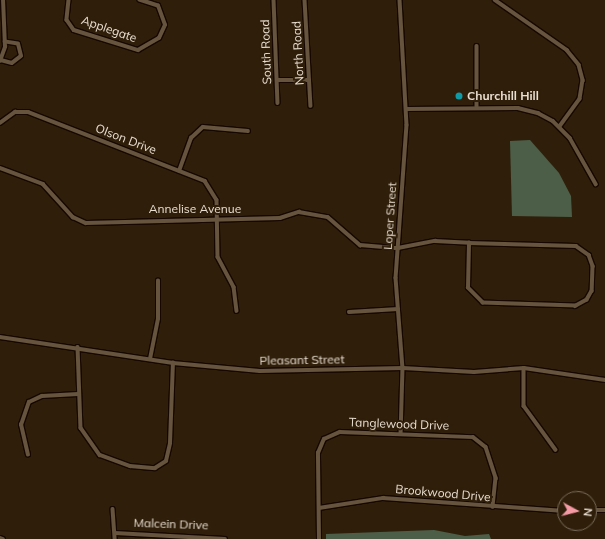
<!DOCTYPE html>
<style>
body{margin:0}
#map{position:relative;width:605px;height:539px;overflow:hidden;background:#2f1f0a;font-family:Mulish,sans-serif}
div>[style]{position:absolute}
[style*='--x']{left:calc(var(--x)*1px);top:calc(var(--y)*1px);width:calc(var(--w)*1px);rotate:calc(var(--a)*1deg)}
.forest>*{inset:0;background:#4d5e48}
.roads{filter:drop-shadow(1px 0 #160800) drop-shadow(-1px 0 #160800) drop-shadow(0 1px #160800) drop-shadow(0 -1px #160800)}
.minor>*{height:3.5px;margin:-1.75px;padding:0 1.75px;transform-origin:1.75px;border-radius:1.75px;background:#66543e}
.dots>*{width:11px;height:11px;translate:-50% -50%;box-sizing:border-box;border:2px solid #2f1f0a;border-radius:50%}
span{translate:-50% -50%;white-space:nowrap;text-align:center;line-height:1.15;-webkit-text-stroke:4px #2f1f0a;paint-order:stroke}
.street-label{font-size:12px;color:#e9ded1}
.poi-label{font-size:12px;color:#e9ded1;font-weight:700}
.left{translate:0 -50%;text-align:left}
.north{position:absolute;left:557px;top:491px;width:40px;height:40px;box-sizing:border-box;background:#2f1f0a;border:1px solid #796b5a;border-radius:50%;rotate:97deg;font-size:11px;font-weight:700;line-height:16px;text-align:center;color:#e9ded1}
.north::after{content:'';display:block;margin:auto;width:14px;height:18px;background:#f49aa4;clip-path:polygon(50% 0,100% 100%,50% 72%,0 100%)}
</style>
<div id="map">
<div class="forest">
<i style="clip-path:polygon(530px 140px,559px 173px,571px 196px,572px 217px,512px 216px,510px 141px)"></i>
<i style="clip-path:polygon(434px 530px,465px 536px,489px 534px,491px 539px,326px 539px,326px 534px)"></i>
</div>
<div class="roads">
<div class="minor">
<i style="--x:69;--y:0;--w:20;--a:96"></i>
<i style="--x:67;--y:20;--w:12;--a:55"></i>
<i style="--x:74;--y:30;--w:67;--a:17.4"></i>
<i style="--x:138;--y:50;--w:24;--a:-30"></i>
<i style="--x:159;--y:38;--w:14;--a:-65"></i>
<i style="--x:165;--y:25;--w:20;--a:-110"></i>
<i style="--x:158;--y:6;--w:19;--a:-162"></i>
<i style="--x:274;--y:0;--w:103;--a:87.8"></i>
<i style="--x:305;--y:0;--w:106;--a:86.8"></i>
<i style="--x:400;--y:0;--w:125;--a:86.8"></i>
<i style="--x:407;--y:125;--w:153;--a:94.1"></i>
<i style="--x:396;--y:278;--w:90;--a:85.6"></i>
<i style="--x:403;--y:368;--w:66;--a:91.7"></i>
<i style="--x:495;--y:0;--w:88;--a:34.8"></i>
<i style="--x:567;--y:50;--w:19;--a:51"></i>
<i style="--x:579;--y:65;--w:16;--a:75"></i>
<i style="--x:583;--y:80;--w:19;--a:99"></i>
<i style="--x:580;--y:99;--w:34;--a:126"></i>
<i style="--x:477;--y:46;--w:62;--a:90"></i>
<i style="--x:1;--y:60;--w:11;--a:15"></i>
<i style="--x:12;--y:63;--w:11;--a:-38"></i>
<i style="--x:21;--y:56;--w:12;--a:-104"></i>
<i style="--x:18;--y:44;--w:13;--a:-171"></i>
<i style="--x:0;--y:61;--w:15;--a:-70"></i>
<i style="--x:5;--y:47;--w:47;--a:-92.4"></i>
<i style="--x:278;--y:80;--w:31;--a:0"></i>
<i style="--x:406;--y:109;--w:112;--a:-0.5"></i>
<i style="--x:518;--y:108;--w:21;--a:14"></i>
<i style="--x:538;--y:113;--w:17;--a:28"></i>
<i style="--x:553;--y:121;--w:24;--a:45"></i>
<i style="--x:570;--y:138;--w:53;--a:60.5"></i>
<i style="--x:0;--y:123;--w:19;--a:-36"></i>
<i style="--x:15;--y:112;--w:13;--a:0"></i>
<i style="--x:28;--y:112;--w:190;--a:21.3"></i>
<i style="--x:205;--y:181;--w:22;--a:58"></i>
<i style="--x:217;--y:200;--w:57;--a:89"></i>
<i style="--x:218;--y:257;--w:34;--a:62"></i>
<i style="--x:234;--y:287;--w:24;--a:83"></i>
<i style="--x:0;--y:168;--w:46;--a:20.4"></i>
<i style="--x:43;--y:184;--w:45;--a:47.7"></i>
<i style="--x:73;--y:217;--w:14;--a:25"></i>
<i style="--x:86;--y:223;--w:194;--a:-1.5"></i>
<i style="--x:280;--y:218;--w:20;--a:-18"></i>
<i style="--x:299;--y:212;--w:29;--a:10"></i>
<i style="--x:328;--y:217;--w:43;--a:41.2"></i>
<i style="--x:360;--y:245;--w:38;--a:5"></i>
<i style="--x:398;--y:248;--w:38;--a:-11"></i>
<i style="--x:435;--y:241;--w:34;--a:3"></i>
<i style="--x:179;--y:171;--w:35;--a:-70"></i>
<i style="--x:191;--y:138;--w:16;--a:-43"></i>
<i style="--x:203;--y:127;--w:45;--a:5.1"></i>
<i style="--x:469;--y:243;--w:107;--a:1.6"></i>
<i style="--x:576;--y:246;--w:16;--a:35"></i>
<i style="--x:589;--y:255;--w:12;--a:70"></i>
<i style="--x:593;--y:266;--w:25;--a:92"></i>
<i style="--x:592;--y:291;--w:10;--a:119"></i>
<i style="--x:587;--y:300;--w:13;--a:151"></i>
<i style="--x:576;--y:306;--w:93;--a:-178.2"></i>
<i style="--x:483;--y:303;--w:21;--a:-135"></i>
<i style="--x:468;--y:288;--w:45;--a:-88.7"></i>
<i style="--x:349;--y:312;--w:49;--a:-3.5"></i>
<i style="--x:0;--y:337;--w:175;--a:8.5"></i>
<i style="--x:173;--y:363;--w:87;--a:5.3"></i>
<i style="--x:260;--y:371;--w:143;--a:-1.2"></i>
<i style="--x:403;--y:368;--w:71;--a:3.2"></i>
<i style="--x:474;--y:372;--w:50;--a:-4.6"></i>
<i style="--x:524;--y:368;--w:82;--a:8.4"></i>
<i style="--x:78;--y:347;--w:81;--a:87.9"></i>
<i style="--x:81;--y:428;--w:33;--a:55"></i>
<i style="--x:100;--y:455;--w:32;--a:20"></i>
<i style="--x:130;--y:466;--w:25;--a:5"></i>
<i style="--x:155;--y:468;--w:13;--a:-32"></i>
<i style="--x:166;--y:461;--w:18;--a:-77"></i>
<i style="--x:170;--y:443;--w:80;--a:-87.9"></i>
<i style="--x:150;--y:359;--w:41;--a:-78.7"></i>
<i style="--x:158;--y:319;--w:38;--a:-90"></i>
<i style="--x:524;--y:368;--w:38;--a:90"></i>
<i style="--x:524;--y:406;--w:54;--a:54"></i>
<i style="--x:28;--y:455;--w:31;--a:-103"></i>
<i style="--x:21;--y:425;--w:24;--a:-71"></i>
<i style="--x:29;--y:402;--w:14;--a:-25"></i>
<i style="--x:42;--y:396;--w:36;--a:-3"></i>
<i style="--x:319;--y:508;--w:65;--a:-8.9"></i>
<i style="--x:383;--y:498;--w:182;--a:4.1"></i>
<i style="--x:113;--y:509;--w:30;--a:86"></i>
<i style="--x:589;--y:510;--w:16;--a:0"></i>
<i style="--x:115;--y:533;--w:110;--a:3.1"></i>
<i style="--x:0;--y:538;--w:3;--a:18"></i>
<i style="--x:319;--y:539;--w:86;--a:-90.7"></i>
<i style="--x:318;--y:453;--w:15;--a:-67"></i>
<i style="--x:324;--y:439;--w:17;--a:-24"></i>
<i style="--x:340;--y:432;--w:133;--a:2.2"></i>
<i style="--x:473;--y:437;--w:16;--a:38"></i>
<i style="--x:486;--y:447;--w:33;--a:72"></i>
<i style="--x:496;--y:478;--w:29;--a:96"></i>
</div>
</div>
<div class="dots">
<i style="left:459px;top:96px;background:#0f9aa8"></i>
</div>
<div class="street-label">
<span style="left:109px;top:29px;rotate:19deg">Applegate</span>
<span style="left:266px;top:52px;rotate:-92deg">South Road</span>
<span style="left:298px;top:53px;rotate:-93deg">North Road</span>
<span style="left:126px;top:139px;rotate:21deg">Olson Drive</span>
<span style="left:195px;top:209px">Annelise Avenue</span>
<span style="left:390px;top:216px;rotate:-86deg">Loper Street</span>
<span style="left:302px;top:360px;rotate:-1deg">Pleasant Street</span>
<span style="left:399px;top:424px;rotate:2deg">Tanglewood Drive</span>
<span style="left:443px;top:493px;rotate:5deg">Brookwood Drive</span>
<span style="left:171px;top:524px;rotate:2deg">Malcein Drive</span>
</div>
<div class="poi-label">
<span class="left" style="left:467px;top:96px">Churchill Hill</span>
</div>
<div class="north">N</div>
</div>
